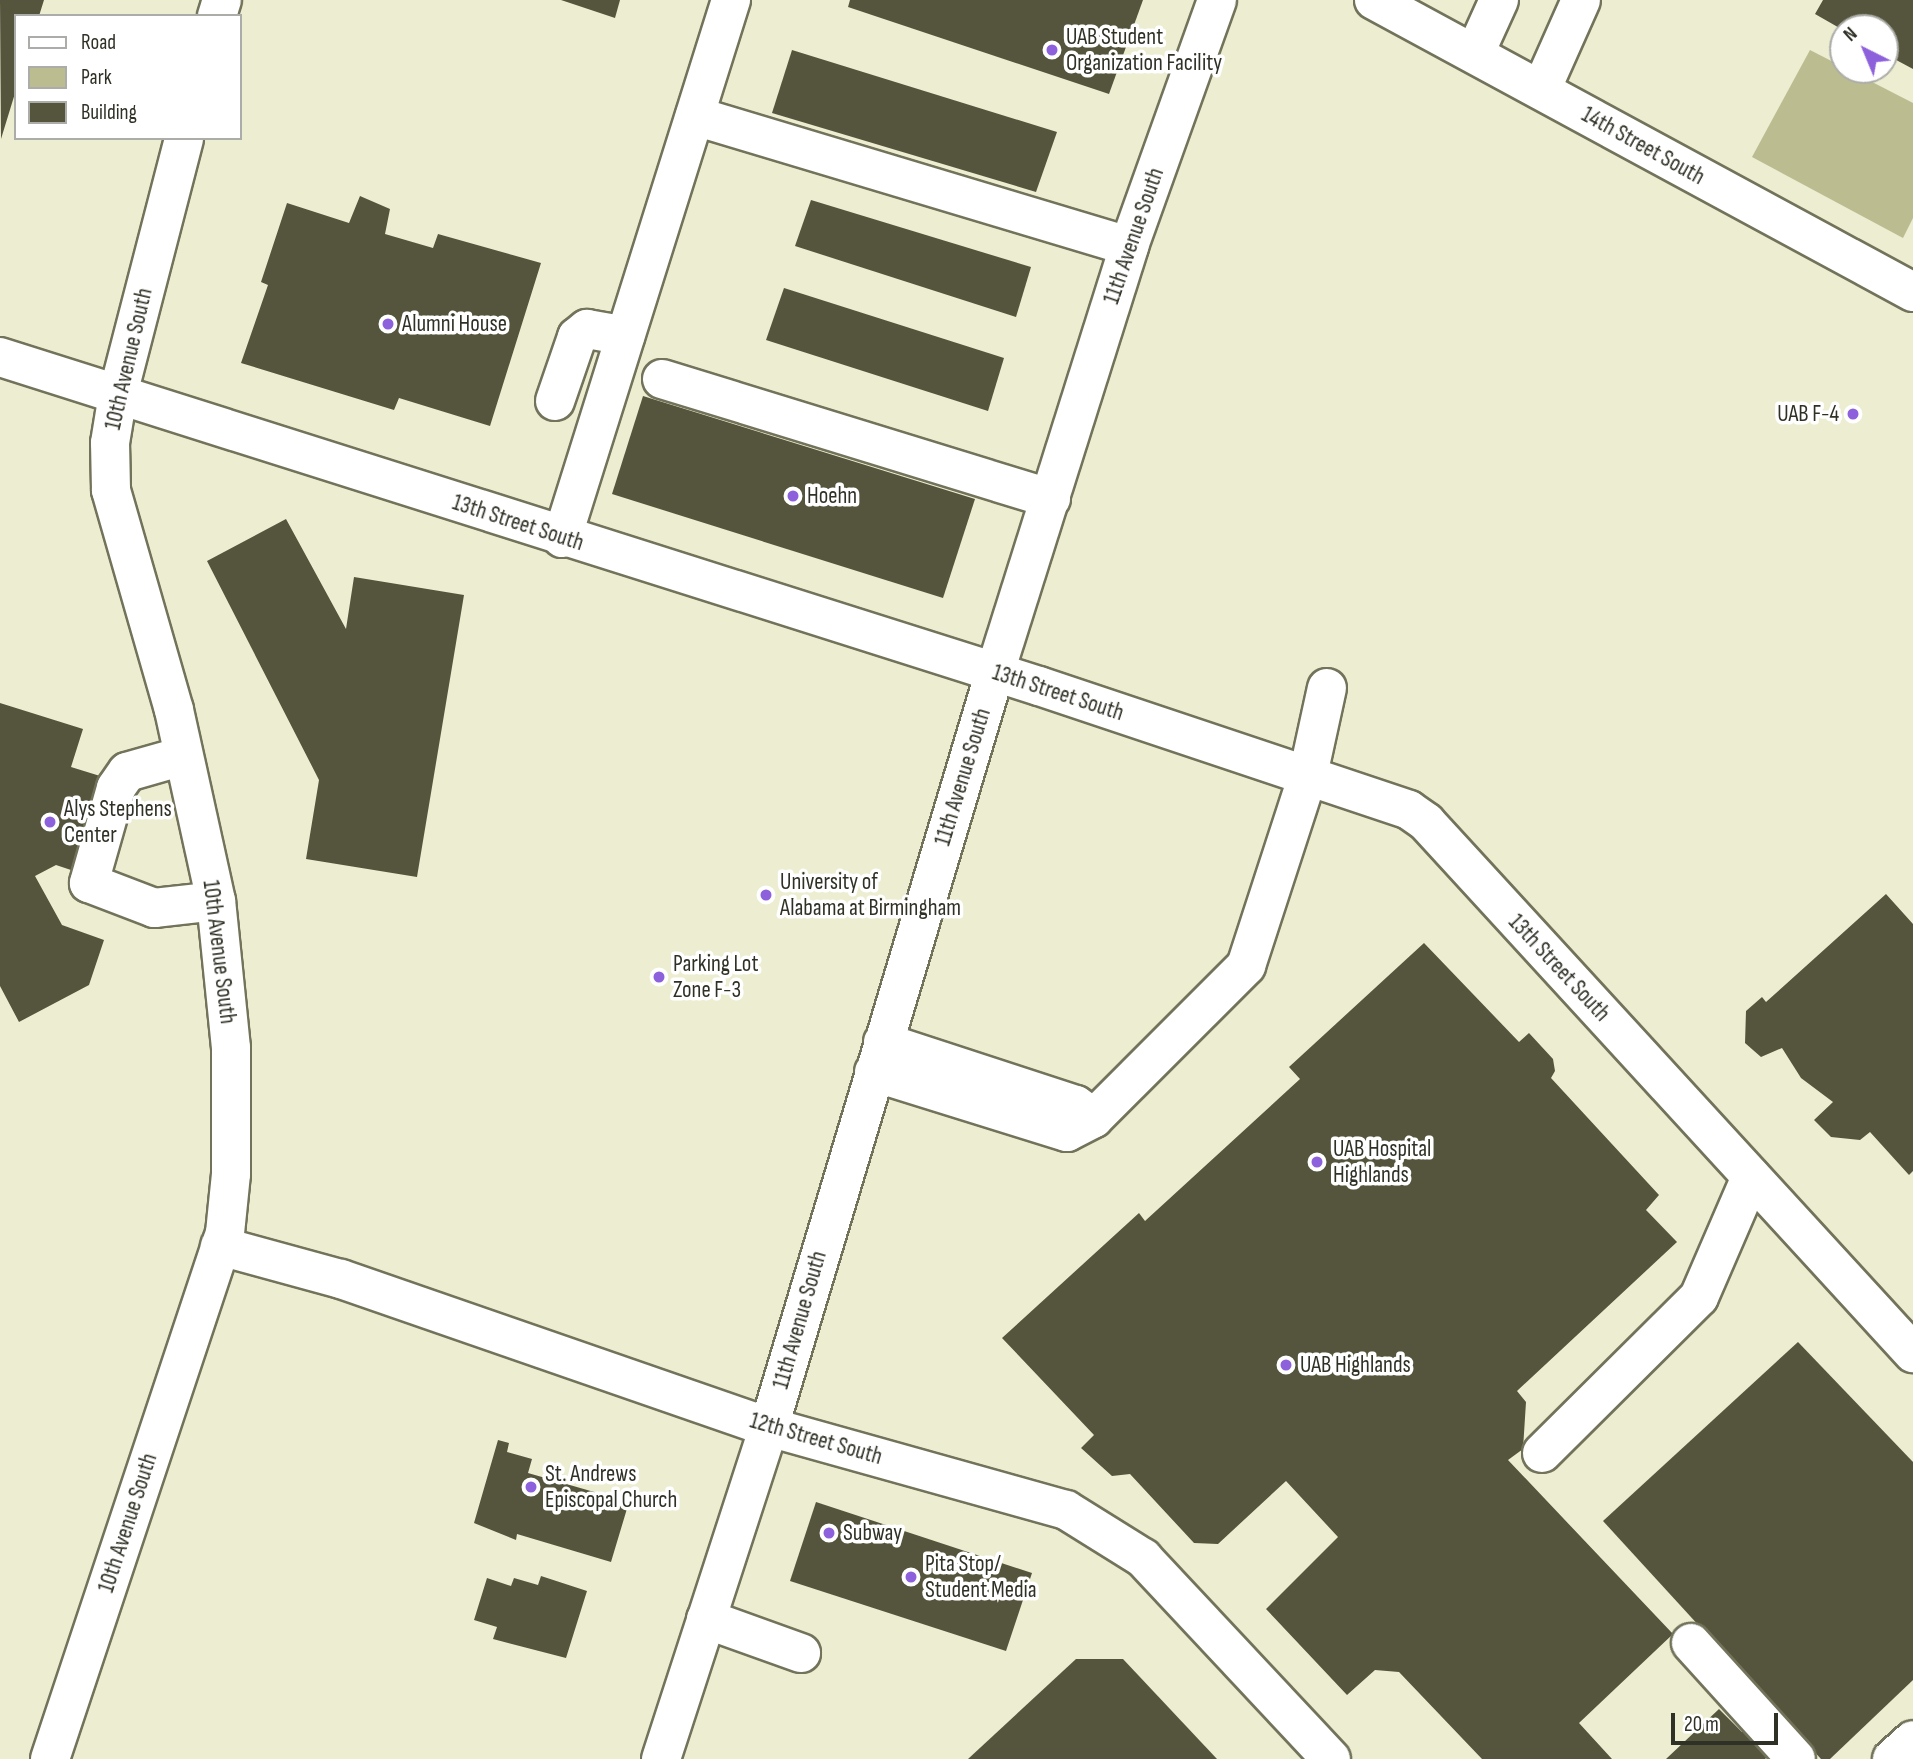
<!DOCTYPE html>
<style>
body{margin:0}
#map{position:relative;width:1913px;height:1759px;overflow:hidden;background:#ecedd1;font-family:"Sofia Sans Condensed",sans-serif}
div>[style]{position:absolute}
[style*='--x']{left:calc(var(--x)*1px);top:calc(var(--y)*1px);width:calc(var(--w)*1px);rotate:calc(var(--a)*1deg)}
.green>*{inset:0;background:#bcbc91}
.building>*{inset:0;background:#55553d}
.roads{filter:drop-shadow(2px 0 #72735a) drop-shadow(-2px 0 #72735a) drop-shadow(0 2px #72735a) drop-shadow(0 -2px #72735a)}
.minor>*{height:38px;margin:-19px;padding:0 19px;transform-origin:19px;border-radius:19px;background:#fff}
.dots>*{width:19px;height:19px;translate:-50% -50%;box-sizing:border-box;border:4px solid #fff;border-radius:50%}
span{translate:-50% -50%;white-space:nowrap;text-align:center;line-height:1.15;-webkit-text-stroke:7px #fff;paint-order:stroke}
.poi-label{font-size:23px;color:#303126}
.left{translate:0 -50%;text-align:left}
.right{translate:-100% -50%;text-align:right}
.street-label{font-size:23px;color:#303126}
.legend{position:absolute;left:14px;top:14px;width:228px;height:126px;box-sizing:border-box;background:#fff;border:2px solid #acada8;margin:0;padding:9px 12px;list-style:none;font-size:21px;color:#303126}
.legend li{display:flex;align-items:center;gap:14px;height:35px}
.legend b{width:35px;border:2px solid #acada8}
.north{position:absolute;left:1829px;top:14px;width:70px;height:70px;box-sizing:border-box;background:#fff;border:2px solid #acada8;border-radius:50%;rotate:317deg;font-size:19px;font-weight:700;line-height:28px;text-align:center;color:#303126}
.north::after{content:'';display:block;margin:auto;width:24px;height:32px;background:#8e61dc;clip-path:polygon(50% 0,100% 100%,50% 72%,0 100%)}
.scale{position:absolute;left:1671px;top:1713px;width:107px;height:32px;box-sizing:border-box;border:4px solid #303126;border-top:0;padding-left:9px;font-size:21px;line-height:24px;white-space:nowrap;color:#303126;-webkit-text-stroke:5px #fff;paint-order:stroke}
</style>
<div id="map">
<div class="green">
<i style="clip-path:polygon(1810px 50px,1913px 103px,1913px 218px,1903px 238px,1752px 157px)"></i>
</div>
<div class="building">
<i style="clip-path:polygon(0 0,44px 0,39px 16px,16px 16px,16px 90px,1px 139px)"></i>
<i style="clip-path:polygon(561px 0,620px 0,615px 18px)"></i>
<i style="clip-path:polygon(850px 0,1143px 0,1109px 94px,848px 7px)"></i>
<i style="clip-path:polygon(1823px 0,1913px 0,1913px 69px,1885px 54px,1885px 28px,1843px 30px,1815px 14px)"></i>
<i style="clip-path:polygon(792px 50px,1057px 132px,1036px 192px,772px 113px)"></i>
<i style="clip-path:polygon(360px 196px,390px 209px,385px 234px,433px 248px,438px 234px,541px 263px,490px 426px,399px 398px,394px 410px,241px 363px,268px 285px,261px 282px,287px 203px,349px 223px)"></i>
<i style="clip-path:polygon(811px 200px,1031px 267px,1016px 317px,795px 246px)"></i>
<i style="clip-path:polygon(784px 288px,1004px 358px,988px 411px,766px 340px)"></i>
<i style="clip-path:polygon(643px 396px,975px 499px,943px 598px,612px 494px)"></i>
<i style="clip-path:polygon(286px 519px,346px 629px,354px 577px,464px 595px,417px 877px,306px 859px,319px 780px,207px 561px)"></i>
<i style="clip-path:polygon(0 703px,83px 729px,71px 767px,113px 780px,83px 874px,56px 865px,35px 876px,62px 925px,104px 940px,89px 985px,19px 1022px,0 986px)"></i>
<i style="clip-path:polygon(1886px 894px,1913px 924px,1913px 1171px,1909px 1175px,1870px 1132px,1860px 1140px,1831px 1137px,1814px 1120px,1833px 1102px,1801px 1078px,1782px 1048px,1761px 1057px,1745px 1043px,1746px 1011px,1762px 997px,1766px 1002px)"></i>
<i style="clip-path:polygon(1424px 943px,1519px 1042px,1529px 1033px,1553px 1059px,1555px 1071px,1551px 1078px,1659px 1195px,1646px 1210px,1677px 1242px,1517px 1391px,1526px 1402px,1523px 1449px,1508px 1460px,1673px 1634px,1579px 1723px,1612px 1759px,1482px 1759px,1399px 1672px,1375px 1670px,1347px 1695px,1266px 1609px,1338px 1537px,1286px 1481px,1218px 1544px,1194px 1543px,1130px 1474px,1112px 1476px,1081px 1448px,1094px 1435px,1002px 1338px,1139px 1213px,1145px 1221px,1300px 1079px,1289px 1067px)"></i>
<i style="clip-path:polygon(1798px 1342px,1913px 1462px,1913px 1680px,1830px 1759px,1821px 1759px,1603px 1521px)"></i>
<i style="clip-path:polygon(498px 1440px,509px 1443px,507px 1452px,532px 1459px,528px 1473px,629px 1502px,611px 1562px,517px 1534px,516px 1540px,474px 1523px)"></i>
<i style="clip-path:polygon(816px 1502px,1032px 1573px,1006px 1651px,790px 1581px)"></i>
<i style="clip-path:polygon(541px 1576px,587px 1591px,566px 1658px,493px 1639px,497px 1627px,474px 1620px,487px 1578px,511px 1586px,514px 1578px,538px 1585px)"></i>
<i style="clip-path:polygon(1076px 1659px,1123px 1659px,1217px 1759px,968px 1759px)"></i>
<i style="clip-path:polygon(1719px 1709px,1742px 1732px,1752px 1724px,1776px 1749px,1765px 1759px,1666px 1759px)"></i>
</div>
<div class="roads">
<div class="minor">
<i style="--x:1374;--y:0;--w:613;--a:28.45"></i>
<i style="--x:217;--y:16;--w:17;--a:-73"></i>
<i style="--x:1475;--y:53;--w:58;--a:-65.6"></i>
<i style="--x:1541;--y:90;--w:98;--a:-66"></i>
<i style="--x:695;--y:116;--w:453;--a:16.7"></i>
<i style="--x:0;--y:357;--w:1090;--a:17.57"></i>
<i style="--x:1039;--y:686;--w:390;--a:18.5"></i>
<i style="--x:1409;--y:810;--w:21;--a:35"></i>
<i style="--x:1426;--y:822;--w:721;--a:47.47"></i>
<i style="--x:662;--y:379;--w:407;--a:17.1"></i>
<i style="--x:555;--y:401;--w:68;--a:-71"></i>
<i style="--x:577;--y:337;--w:13;--a:-39"></i>
<i style="--x:587;--y:329;--w:39;--a:10"></i>
<i style="--x:562;--y:538;--w:564;--a:-72.56"></i>
<i style="--x:183;--y:756;--w:58;--a:164.1"></i>
<i style="--x:127;--y:772;--w:19;--a:125"></i>
<i style="--x:116;--y:788;--w:99;--a:105.9"></i>
<i style="--x:89;--y:883;--w:70;--a:21"></i>
<i style="--x:154;--y:908;--w:62;--a:-6.4"></i>
<i style="--x:883;--y:1042;--w:203;--a:18.1"></i>
<i style="--x:1076;--y:1105;--w:22;--a:36"></i>
<i style="--x:874;--y:1072;--w:202;--a:17.3"></i>
<i style="--x:1067;--y:1132;--w:30;--a:-27"></i>
<i style="--x:1094;--y:1118;--w:215;--a:-45"></i>
<i style="--x:1246;--y:966;--w:201;--a:-72"></i>
<i style="--x:1308;--y:775;--w:89;--a:-77.7"></i>
<i style="--x:220;--y:1246;--w:125;--a:15.3"></i>
<i style="--x:341;--y:1279;--w:453;--a:19.1"></i>
<i style="--x:769;--y:1427;--w:308;--a:15.6"></i>
<i style="--x:1066;--y:1510;--w:91;--a:31.9"></i>
<i style="--x:1143;--y:1558;--w:275;--a:46.9"></i>
<i style="--x:1542;--y:1453;--w:221;--a:-44.8"></i>
<i style="--x:1699;--y:1297;--w:131;--a:-66.6"></i>
<i style="--x:706;--y:1619;--w:101;--a:19.7"></i>
<i style="--x:1691;--y:1643;--w:156;--a:47.8"></i>
<i style="--x:50;--y:1759;--w:554;--a:-71.6"></i>
<i style="--x:225;--y:1233;--w:59;--a:-84.2"></i>
<i style="--x:231;--y:1174;--w:126;--a:-90"></i>
<i style="--x:231;--y:1048;--w:148;--a:-95.8"></i>
<i style="--x:216;--y:901;--w:196;--a:-102.4"></i>
<i style="--x:174;--y:710;--w:229;--a:-106"></i>
<i style="--x:111;--y:490;--w:47;--a:-91.2"></i>
<i style="--x:110;--y:443;--w:50;--a:-80.7"></i>
<i style="--x:118;--y:394;--w:264;--a:-75.5"></i>
<i style="--x:661;--y:1759;--w:349;--a:-72"></i>
<i style="--x:769;--y:1427;--w:788;--a:-73.34"></i>
<i style="--x:995;--y:672;--w:447;--a:-72.5"></i>
<i style="--x:1129;--y:246;--w:261;--a:-70.3"></i>
<i style="--x:1892;--y:1759;--w:28;--a:-42"></i>
</div>
</div>
<div class="dots">
<i style="left:1052px;top:50px;background:#8e61dc"></i>
<i style="left:388px;top:324px;background:#8e61dc"></i>
<i style="left:1853px;top:414px;background:#8e61dc"></i>
<i style="left:793px;top:496px;background:#8e61dc"></i>
<i style="left:50px;top:822px;background:#8e61dc"></i>
<i style="left:766px;top:895px;background:#8e61dc"></i>
<i style="left:659px;top:977px;background:#8e61dc"></i>
<i style="left:1317px;top:1162px;background:#8e61dc"></i>
<i style="left:1286px;top:1365px;background:#8e61dc"></i>
<i style="left:531px;top:1487px;background:#8e61dc"></i>
<i style="left:829px;top:1533px;background:#8e61dc"></i>
<i style="left:911px;top:1577px;background:#8e61dc"></i>
</div>
<div class="poi-label">
<span class="left" style="left:1066px;top:50px">UAB Student<br>Organization Facility</span>
<span class="left" style="left:402px;top:324px">Alumni House</span>
<span class="right" style="left:1839px;top:414px">UAB F-4</span>
<span class="left" style="left:807px;top:496px">Hoehn</span>
<span class="left" style="left:64px;top:822px">Alys Stephens<br>Center</span>
<span class="left" style="left:780px;top:895px">University of<br>Alabama at Birmingham</span>
<span class="left" style="left:673px;top:977px">Parking Lot<br>Zone F-3</span>
<span class="left" style="left:1333px;top:1162px">UAB Hospital<br>Highlands</span>
<span class="left" style="left:1300px;top:1365px">UAB Highlands</span>
<span class="left" style="left:545px;top:1487px">St. Andrews<br>Episcopal Church</span>
<span class="left" style="left:843px;top:1533px">Subway</span>
<span class="left" style="left:925px;top:1577px">Pita Stop/<br>Student Media</span>
</div>
<div class="street-label">
<span style="left:1643px;top:146px;rotate:29deg">14th Street South</span>
<span style="left:1134px;top:236px;rotate:-71deg">11th Avenue South</span>
<span style="left:129px;top:359px;rotate:-77deg">10th Avenue South</span>
<span style="left:518px;top:523px;rotate:18deg">13th Street South</span>
<span style="left:1058px;top:693px;rotate:18deg">13th Street South</span>
<span style="left:963px;top:777px;rotate:-73deg">11th Avenue South</span>
<span style="left:219px;top:952px;rotate:83deg">10th Avenue South</span>
<span style="left:1559px;top:968px;rotate:47deg">13th Street South</span>
<span style="left:800px;top:1320px;rotate:-74deg">11th Avenue South</span>
<span style="left:816px;top:1439px;rotate:16deg">12th Street South</span>
<span style="left:128px;top:1523px;rotate:-72deg">10th Avenue South</span>
</div>
<ul class="legend">
<li><b style="height:9px;background:#fff"></b>Road</li>
<li><b style="height:19px;background:#bcbc91"></b>Park</li>
<li><b style="height:19px;background:#55553d"></b>Building</li>
</ul>
<div class="north">N</div>
<div class="scale">20 m</div>
</div>
